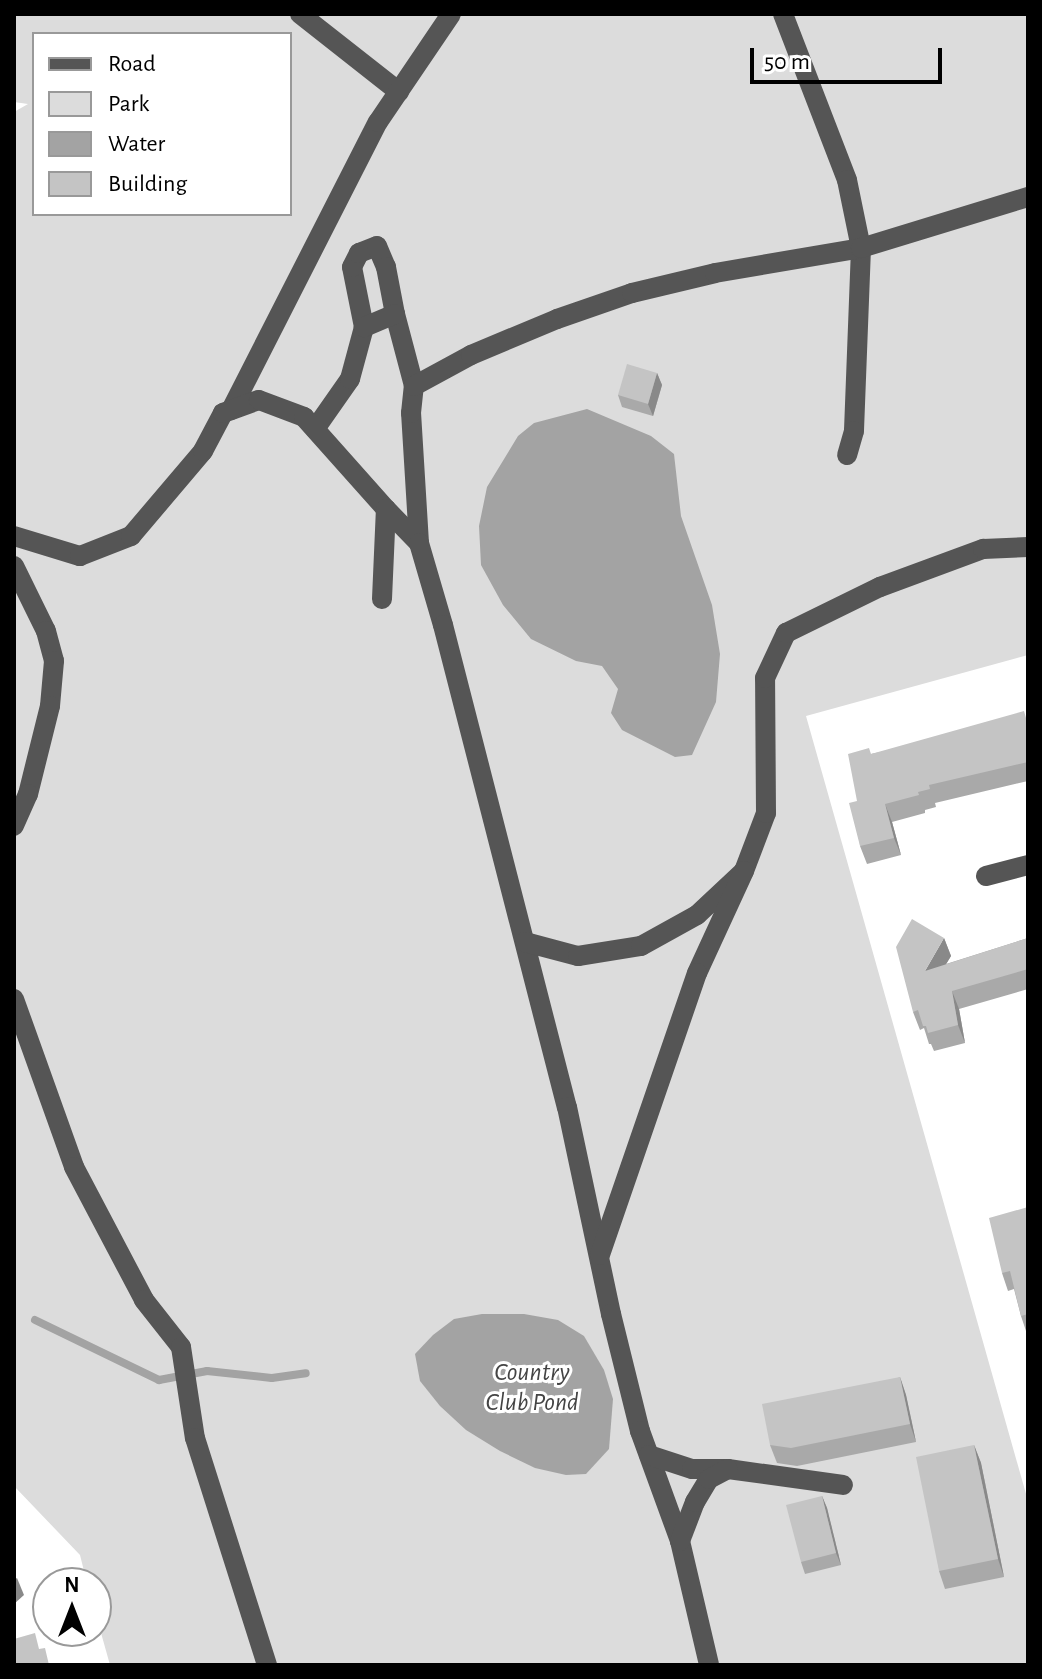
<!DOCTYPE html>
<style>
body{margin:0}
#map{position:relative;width:1042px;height:1679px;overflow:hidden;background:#fff;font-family:"Alegreya Sans",sans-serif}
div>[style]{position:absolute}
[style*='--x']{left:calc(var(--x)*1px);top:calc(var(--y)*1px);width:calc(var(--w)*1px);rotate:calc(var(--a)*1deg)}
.green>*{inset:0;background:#dcdcdc}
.water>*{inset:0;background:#a3a3a3}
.stream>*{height:8px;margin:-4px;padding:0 4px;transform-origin:4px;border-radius:4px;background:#a3a3a3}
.minor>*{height:20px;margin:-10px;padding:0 10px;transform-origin:10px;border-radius:10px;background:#555}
.wall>*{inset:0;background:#a9a9a9}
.shaded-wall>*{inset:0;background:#898989}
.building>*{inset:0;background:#c4c4c4}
span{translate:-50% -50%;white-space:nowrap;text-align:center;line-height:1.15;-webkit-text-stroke:6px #fff;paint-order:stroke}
.water-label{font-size:26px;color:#444;font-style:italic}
.frame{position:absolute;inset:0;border:16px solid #000;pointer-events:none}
.legend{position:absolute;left:32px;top:32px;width:260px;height:184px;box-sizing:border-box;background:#fff;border:2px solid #999;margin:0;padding:10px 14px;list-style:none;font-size:24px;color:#000}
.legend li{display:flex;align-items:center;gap:16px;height:40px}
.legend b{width:40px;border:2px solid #999}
.north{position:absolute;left:32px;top:1567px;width:80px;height:80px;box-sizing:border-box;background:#fff;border:2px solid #999;border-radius:50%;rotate:0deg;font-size:22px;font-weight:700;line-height:32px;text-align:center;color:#000}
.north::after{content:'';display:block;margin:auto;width:28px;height:36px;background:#000;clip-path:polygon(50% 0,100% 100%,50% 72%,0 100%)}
.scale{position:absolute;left:750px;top:48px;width:192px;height:36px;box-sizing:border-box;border:4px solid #000;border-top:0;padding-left:10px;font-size:24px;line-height:28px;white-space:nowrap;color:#000;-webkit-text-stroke:6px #fff;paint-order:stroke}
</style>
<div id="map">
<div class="green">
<i style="clip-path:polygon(evenodd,14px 14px,1028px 14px,1028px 655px,806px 716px,1028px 1501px,1028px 1665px,110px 1665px,96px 1615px,96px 1583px,87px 1583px,80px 1555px,14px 1486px,14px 112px,28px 104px,14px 102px,14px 14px,34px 34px,290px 34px,290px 214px,34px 214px,34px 34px)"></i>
</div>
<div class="water">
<i style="clip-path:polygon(587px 409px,651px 436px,674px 454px,681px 516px,712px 605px,720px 654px,716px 702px,692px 755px,675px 757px,622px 730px,611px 713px,618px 689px,602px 666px,576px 661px,531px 639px,503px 605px,481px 565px,479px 526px,487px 487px,518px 436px,534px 423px)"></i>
<i style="clip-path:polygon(482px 1314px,524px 1314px,558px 1320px,584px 1336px,604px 1370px,613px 1399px,609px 1449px,586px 1474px,566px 1475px,535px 1468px,500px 1451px,466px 1430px,440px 1406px,420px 1381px,415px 1354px,433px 1335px,454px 1319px)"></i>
</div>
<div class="stream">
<i style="--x:35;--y:1320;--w:138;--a:25.8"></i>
<i style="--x:159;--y:1380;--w:49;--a:-10.6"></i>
<i style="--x:207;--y:1371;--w:65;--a:6.1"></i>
<i style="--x:272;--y:1378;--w:34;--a:-8"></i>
</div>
<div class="minor">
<i style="--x:300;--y:14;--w:126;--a:38.2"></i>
<i style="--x:783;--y:14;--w:178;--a:68.9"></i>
<i style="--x:847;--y:180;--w:69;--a:78.4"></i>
<i style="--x:861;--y:248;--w:183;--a:92.2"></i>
<i style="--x:854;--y:431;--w:25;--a:106"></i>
<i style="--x:395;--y:314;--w:74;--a:75.2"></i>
<i style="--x:231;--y:410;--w:323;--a:-63"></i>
<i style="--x:378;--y:122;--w:130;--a:-55.9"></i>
<i style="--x:315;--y:429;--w:61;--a:-55"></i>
<i style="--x:350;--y:379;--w:54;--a:-74.9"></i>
<i style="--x:364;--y:327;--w:61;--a:-101.3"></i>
<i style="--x:352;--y:267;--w:16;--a:-63"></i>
<i style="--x:359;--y:253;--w:19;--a:-21"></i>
<i style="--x:377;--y:246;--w:23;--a:67"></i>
<i style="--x:386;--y:267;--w:48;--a:79.2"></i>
<i style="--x:395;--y:314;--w:34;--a:157"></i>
<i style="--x:14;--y:536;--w:69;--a:16.9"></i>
<i style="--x:80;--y:556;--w:55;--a:-21.4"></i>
<i style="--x:131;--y:536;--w:111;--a:-49.7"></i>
<i style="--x:203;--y:451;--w:43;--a:-62.2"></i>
<i style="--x:223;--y:413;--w:38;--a:-20"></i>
<i style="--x:259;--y:400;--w:48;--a:20.7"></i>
<i style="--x:304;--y:417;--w:123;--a:48.3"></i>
<i style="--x:419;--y:543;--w:130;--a:-93.5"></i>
<i style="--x:411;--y:413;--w:27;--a:-84"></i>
<i style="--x:414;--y:386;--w:65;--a:-28.5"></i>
<i style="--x:471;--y:355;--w:93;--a:-22.7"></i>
<i style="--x:557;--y:319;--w:79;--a:-19.1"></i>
<i style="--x:632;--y:293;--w:85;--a:-13.5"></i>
<i style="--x:715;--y:273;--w:148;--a:-9.7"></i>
<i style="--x:861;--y:248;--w:175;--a:-17"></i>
<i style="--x:14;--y:566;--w:72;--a:63.8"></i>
<i style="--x:46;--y:631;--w:31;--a:75"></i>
<i style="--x:54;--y:661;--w:45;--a:95.1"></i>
<i style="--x:50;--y:706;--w:91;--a:104"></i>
<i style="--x:28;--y:794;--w:35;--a:114"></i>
<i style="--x:382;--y:599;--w:90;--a:-87.5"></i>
<i style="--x:386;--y:509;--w:47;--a:45.9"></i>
<i style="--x:419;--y:543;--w:85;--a:73.7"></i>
<i style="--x:443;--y:625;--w:498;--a:75.6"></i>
<i style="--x:567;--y:1107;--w:212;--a:78"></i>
<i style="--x:611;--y:1314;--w:121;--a:76.1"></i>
<i style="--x:640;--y:1431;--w:117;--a:70"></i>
<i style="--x:680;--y:1541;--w:127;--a:76.8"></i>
<i style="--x:744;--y:871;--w:62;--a:-69.2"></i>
<i style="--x:766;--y:813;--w:135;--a:-90.4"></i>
<i style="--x:765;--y:678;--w:50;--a:-65"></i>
<i style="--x:786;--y:633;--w:105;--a:-26.1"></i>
<i style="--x:880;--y:587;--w:110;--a:-20.3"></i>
<i style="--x:983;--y:549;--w:45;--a:-2.5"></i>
<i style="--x:986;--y:876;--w:43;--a:-14.7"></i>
<i style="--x:525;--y:942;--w:55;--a:14.8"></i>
<i style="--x:578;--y:956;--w:64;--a:-9"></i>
<i style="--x:641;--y:946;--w:64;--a:-29"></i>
<i style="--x:697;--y:915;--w:64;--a:-43.1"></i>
<i style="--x:744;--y:871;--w:112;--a:114.7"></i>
<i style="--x:697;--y:973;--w:298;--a:109"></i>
<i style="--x:14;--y:999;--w:178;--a:70.3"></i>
<i style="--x:74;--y:1167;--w:150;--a:62.2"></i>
<i style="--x:144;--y:1300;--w:60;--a:51.8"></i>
<i style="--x:181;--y:1347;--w:92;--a:81.3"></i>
<i style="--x:195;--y:1438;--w:238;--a:72.4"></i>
<i style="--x:649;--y:1455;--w:45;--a:18"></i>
<i style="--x:692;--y:1469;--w:36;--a:0"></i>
<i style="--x:728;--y:1469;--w:116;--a:7.9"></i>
<i style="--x:680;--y:1541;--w:42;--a:-69"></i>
<i style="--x:695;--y:1502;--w:27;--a:-59"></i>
<i style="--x:709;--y:1479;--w:21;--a:-28"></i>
</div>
<div class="wall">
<i style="clip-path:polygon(657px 373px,662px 385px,653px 416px,622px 407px,618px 395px)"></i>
<i style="clip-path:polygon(1028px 721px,1028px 781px,935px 803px,936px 807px,925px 810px,925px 813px,892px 822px,901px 855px,867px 864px,860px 846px,857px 801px,871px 754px)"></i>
<i style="clip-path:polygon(944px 938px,951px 956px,946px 964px,1028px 938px,1028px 989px,959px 1009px,965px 1043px,934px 1051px,931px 1044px,929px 1044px,924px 1028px,920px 1030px,913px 1012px)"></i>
<i style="clip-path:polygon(1028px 1207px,1028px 1334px,1027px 1334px,1021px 1316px,1014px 1289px,1008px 1291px,1002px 1273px)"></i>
<i style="clip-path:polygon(900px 1377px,906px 1395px,916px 1442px,797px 1466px,777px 1463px,770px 1445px)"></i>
<i style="clip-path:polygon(974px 1445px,981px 1463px,1004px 1577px,945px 1589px,939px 1571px)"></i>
<i style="clip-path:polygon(822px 1496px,827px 1508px,841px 1565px,805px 1574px,801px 1562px)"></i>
</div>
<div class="shaded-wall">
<i style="clip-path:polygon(657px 373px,662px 385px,653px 416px,648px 404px)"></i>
<i style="clip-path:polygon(885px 804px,892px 822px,901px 855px,894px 838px)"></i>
<i style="clip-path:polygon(944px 938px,951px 956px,931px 989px,925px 971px)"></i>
<i style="clip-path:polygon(952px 991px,959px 1009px,965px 1043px,958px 1025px)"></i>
<i style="clip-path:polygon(900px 1377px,906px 1395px,916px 1442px,910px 1424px)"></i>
<i style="clip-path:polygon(974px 1445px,981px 1463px,1004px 1577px,998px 1559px)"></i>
<i style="clip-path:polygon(822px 1496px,827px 1508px,841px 1565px,836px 1553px)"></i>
<i style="clip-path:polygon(17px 1578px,24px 1595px,14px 1604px,14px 1580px)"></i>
</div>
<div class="building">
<i style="clip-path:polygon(627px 364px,657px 373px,648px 404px,618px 395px)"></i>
<i style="clip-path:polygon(1024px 711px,1028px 725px,1028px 762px,929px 785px,930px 789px,918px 792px,919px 795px,885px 804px,894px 838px,860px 846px,849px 803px,857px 801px,848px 754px,869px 748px,871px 754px)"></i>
<i style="clip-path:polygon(912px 919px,944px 938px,925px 971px,1028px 938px,1028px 969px,952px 991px,958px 1025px,928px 1033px,926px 1026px,923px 1026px,918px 1010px,913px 1012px,896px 947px)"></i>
<i style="clip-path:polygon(1028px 1207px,1028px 1314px,1021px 1316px,1010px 1271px,1002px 1273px,989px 1218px)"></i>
<i style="clip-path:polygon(900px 1377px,910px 1424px,791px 1448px,770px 1445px,762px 1404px)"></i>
<i style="clip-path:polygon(974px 1445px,998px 1559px,939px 1571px,916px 1457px)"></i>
<i style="clip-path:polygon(822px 1496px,836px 1553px,801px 1562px,786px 1505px)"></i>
<i style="clip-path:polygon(35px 1633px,39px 1649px,45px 1648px,49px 1665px,14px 1665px,14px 1639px)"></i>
</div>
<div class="water-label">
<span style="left:532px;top:1388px">Country<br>Club Pond</span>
</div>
<div class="frame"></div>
<ul class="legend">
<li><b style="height:10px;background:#555"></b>Road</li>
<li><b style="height:22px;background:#dcdcdc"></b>Park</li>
<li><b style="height:22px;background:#a3a3a3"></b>Water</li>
<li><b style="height:22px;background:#c4c4c4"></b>Building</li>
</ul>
<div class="north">N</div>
<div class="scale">50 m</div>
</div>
